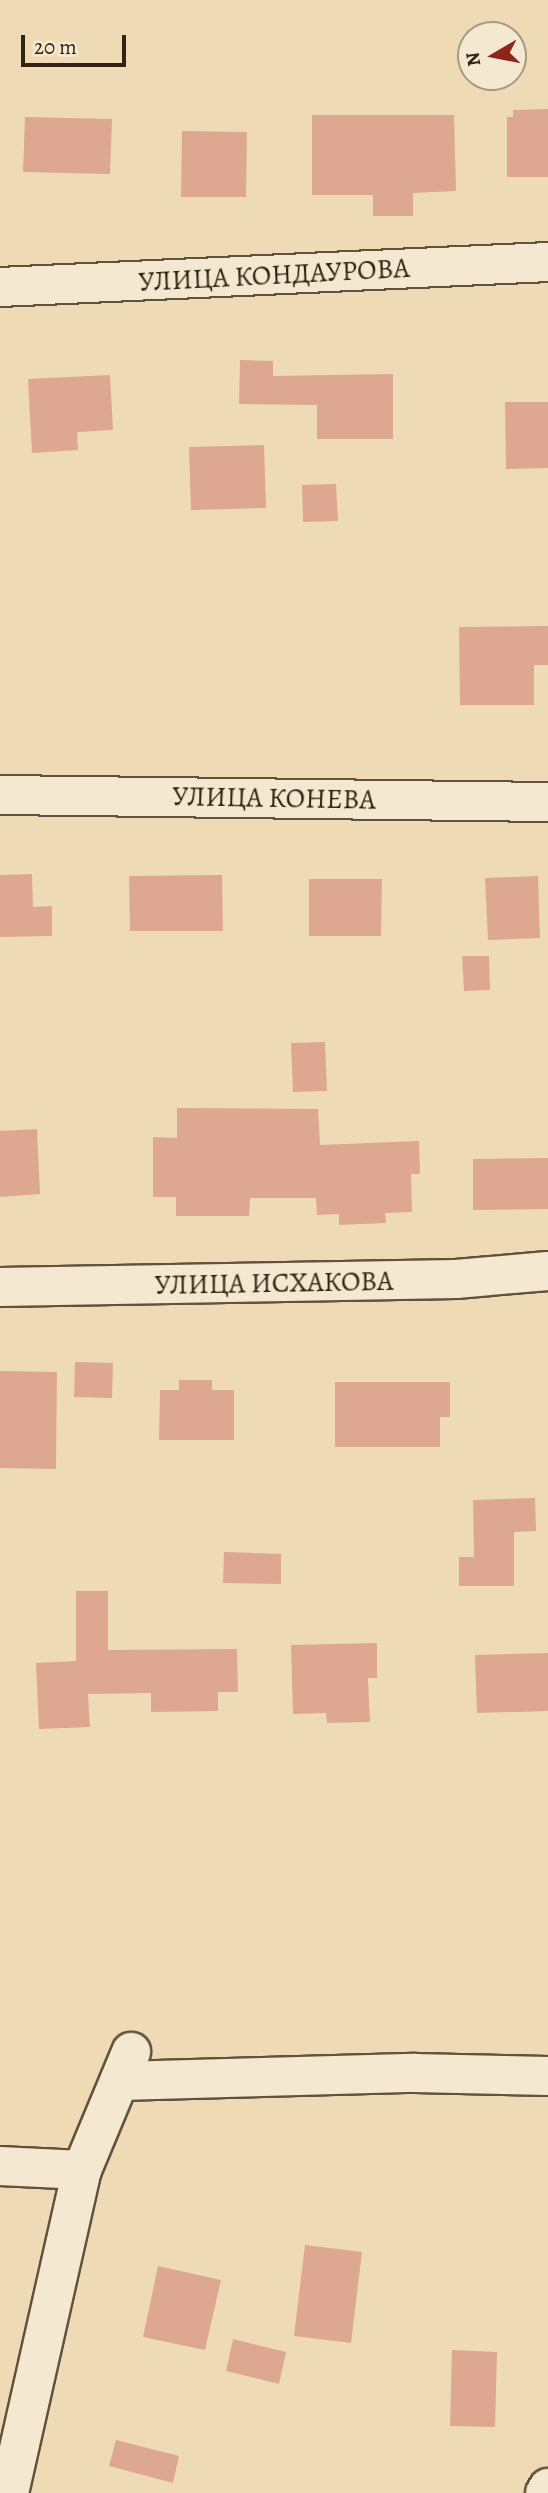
<!DOCTYPE html>
<meta charset="utf-8">
<style>
body{margin:0}
#map{position:relative;width:548px;height:2493px;overflow:hidden;background:#eedbb6;font-family:Alegreya,serif}
div>[style]{position:absolute}
[style*='--x']{left:calc(var(--x)*1px);top:calc(var(--y)*1px);width:calc(var(--w)*1px);rotate:calc(var(--a)*1deg)}
.building>*{inset:0;background:#dea791}
.roads{filter:drop-shadow(2px 0 #62513d) drop-shadow(-2px 0 #62513d) drop-shadow(0 2px #62513d) drop-shadow(0 -2px #62513d)}
.minor>*{height:38px;margin:-19px;padding:0 19px;transform-origin:19px;border-radius:19px;background:#f4e8d0}
span{translate:-50% -50%;white-space:nowrap;text-align:center;line-height:1.15;-webkit-text-stroke:5px #f4e8d0;paint-order:stroke}
.street-label{font-size:28px;color:#342315}
.north{position:absolute;left:457px;top:21px;width:70px;height:70px;box-sizing:border-box;background:#f4e8d0;border:2px solid #a79985;border-radius:50%;rotate:260deg;font-size:19px;font-weight:700;line-height:28px;text-align:center;color:#342315}
.north::after{content:'';display:block;margin:auto;width:24px;height:32px;background:#8f2418;clip-path:polygon(50% 0,100% 100%,50% 72%,0 100%)}
.scale{position:absolute;left:21px;top:35px;width:105px;height:32px;box-sizing:border-box;border:4px solid #342315;border-top:0;padding-left:9px;font-size:21px;line-height:24px;white-space:nowrap;color:#342315;-webkit-text-stroke:5px #f4e8d0;paint-order:stroke}
</style>
<div id="map">
<div class="building">
<i style="clip-path:polygon(548px 109px,548px 177px,507px 177px,507px 117px,513px 117px,513px 110px)"></i>
<i style="clip-path:polygon(312px 115px,454px 115px,456px 191px,413px 193px,413px 216px,373px 216px,373px 195px,312px 195px)"></i>
<i style="clip-path:polygon(25px 117px,112px 119px,110px 174px,23px 172px)"></i>
<i style="clip-path:polygon(182px 131px,247px 132px,246px 197px,181px 197px)"></i>
<i style="clip-path:polygon(240px 360px,273px 361px,273px 376px,393px 374px,393px 439px,317px 439px,317px 405px,239px 404px)"></i>
<i style="clip-path:polygon(110px 375px,113px 430px,77px 432px,78px 450px,32px 453px,28px 379px)"></i>
<i style="clip-path:polygon(505px 402px,548px 402px,548px 468px,506px 469px)"></i>
<i style="clip-path:polygon(264px 445px,266px 508px,191px 510px,189px 447px)"></i>
<i style="clip-path:polygon(336px 484px,338px 521px,303px 522px,302px 485px)"></i>
<i style="clip-path:polygon(548px 626px,548px 665px,534px 665px,534px 705px,460px 705px,459px 627px)"></i>
<i style="clip-path:polygon(32px 874px,33px 907px,52px 906px,52px 936px,0 937px,0 875px)"></i>
<i style="clip-path:polygon(222px 875px,223px 931px,130px 931px,129px 876px)"></i>
<i style="clip-path:polygon(538px 876px,540px 938px,488px 940px,485px 878px)"></i>
<i style="clip-path:polygon(309px 879px,382px 879px,381px 936px,309px 936px)"></i>
<i style="clip-path:polygon(462px 956px,489px 956px,490px 990px,464px 991px)"></i>
<i style="clip-path:polygon(325px 1042px,327px 1091px,293px 1092px,291px 1043px)"></i>
<i style="clip-path:polygon(177px 1108px,318px 1109px,320px 1145px,419px 1141px,420px 1174px,411px 1174px,412px 1212px,385px 1213px,386px 1223px,339px 1225px,339px 1214px,317px 1215px,316px 1198px,250px 1198px,249px 1216px,176px 1216px,176px 1197px,153px 1197px,153px 1137px,177px 1138px)"></i>
<i style="clip-path:polygon(37px 1129px,40px 1194px,0 1197px,0 1131px)"></i>
<i style="clip-path:polygon(548px 1158px,548px 1209px,473px 1210px,473px 1159px)"></i>
<i style="clip-path:polygon(75px 1362px,113px 1363px,112px 1398px,74px 1397px)"></i>
<i style="clip-path:polygon(0 1371px,57px 1372px,56px 1469px,0 1468px)"></i>
<i style="clip-path:polygon(179px 1380px,212px 1380px,212px 1390px,234px 1390px,234px 1440px,159px 1440px,160px 1390px,179px 1390px)"></i>
<i style="clip-path:polygon(335px 1382px,450px 1382px,450px 1417px,440px 1417px,440px 1447px,335px 1447px)"></i>
<i style="clip-path:polygon(535px 1498px,536px 1531px,514px 1532px,514px 1586px,459px 1586px,459px 1557px,474px 1557px,473px 1500px)"></i>
<i style="clip-path:polygon(224px 1552px,281px 1554px,281px 1584px,223px 1583px)"></i>
<i style="clip-path:polygon(76px 1591px,108px 1591px,108px 1650px,237px 1649px,238px 1692px,218px 1692px,218px 1711px,151px 1712px,151px 1693px,88px 1694px,90px 1727px,39px 1729px,36px 1663px,76px 1661px)"></i>
<i style="clip-path:polygon(377px 1643px,377px 1678px,368px 1678px,370px 1722px,327px 1723px,326px 1713px,293px 1714px,291px 1645px)"></i>
<i style="clip-path:polygon(548px 1653px,548px 1711px,477px 1713px,475px 1655px)"></i>
<i style="clip-path:polygon(305px 2245px,362px 2252px,351px 2343px,294px 2336px)"></i>
<i style="clip-path:polygon(158px 2266px,221px 2280px,205px 2350px,143px 2337px)"></i>
<i style="clip-path:polygon(233px 2339px,286px 2352px,279px 2384px,226px 2371px)"></i>
<i style="clip-path:polygon(452px 2350px,497px 2352px,495px 2427px,450px 2426px)"></i>
<i style="clip-path:polygon(116px 2440px,179px 2456px,173px 2483px,109px 2466px)"></i>
</div>
<div class="roads">
<div class="minor">
<i style="--x:0;--y:287;--w:549;--a:-2.61"></i>
<i style="--x:0;--y:795;--w:548;--a:0.73"></i>
<i style="--x:0;--y:1287;--w:456;--a:-1"></i>
<i style="--x:456;--y:1279;--w:92;--a:-5"></i>
<i style="--x:120;--y:2081;--w:295;--a:-1.6"></i>
<i style="--x:415;--y:2073;--w:133;--a:1.3"></i>
<i style="--x:0;--y:2166;--w:82;--a:2.8"></i>
<i style="--x:9;--y:2493;--w:331;--a:-77.3"></i>
<i style="--x:82;--y:2170;--w:128;--a:-67.4"></i>
<i style="--x:545;--y:2493;--w:6;--a:-59"></i>
</div>
</div>
<div class="street-label">
<span style="left:274px;top:275px;rotate:-3deg">УЛИЦА КОНДАУРОВА</span>
<span style="left:274px;top:798px;rotate:1deg">УЛИЦА КОНЕВА</span>
<span style="left:274px;top:1283px;rotate:-1deg">УЛИЦА ИСХАКОВА</span>
</div>
<div class="north">N</div>
<div class="scale">20 m</div>
</div>
